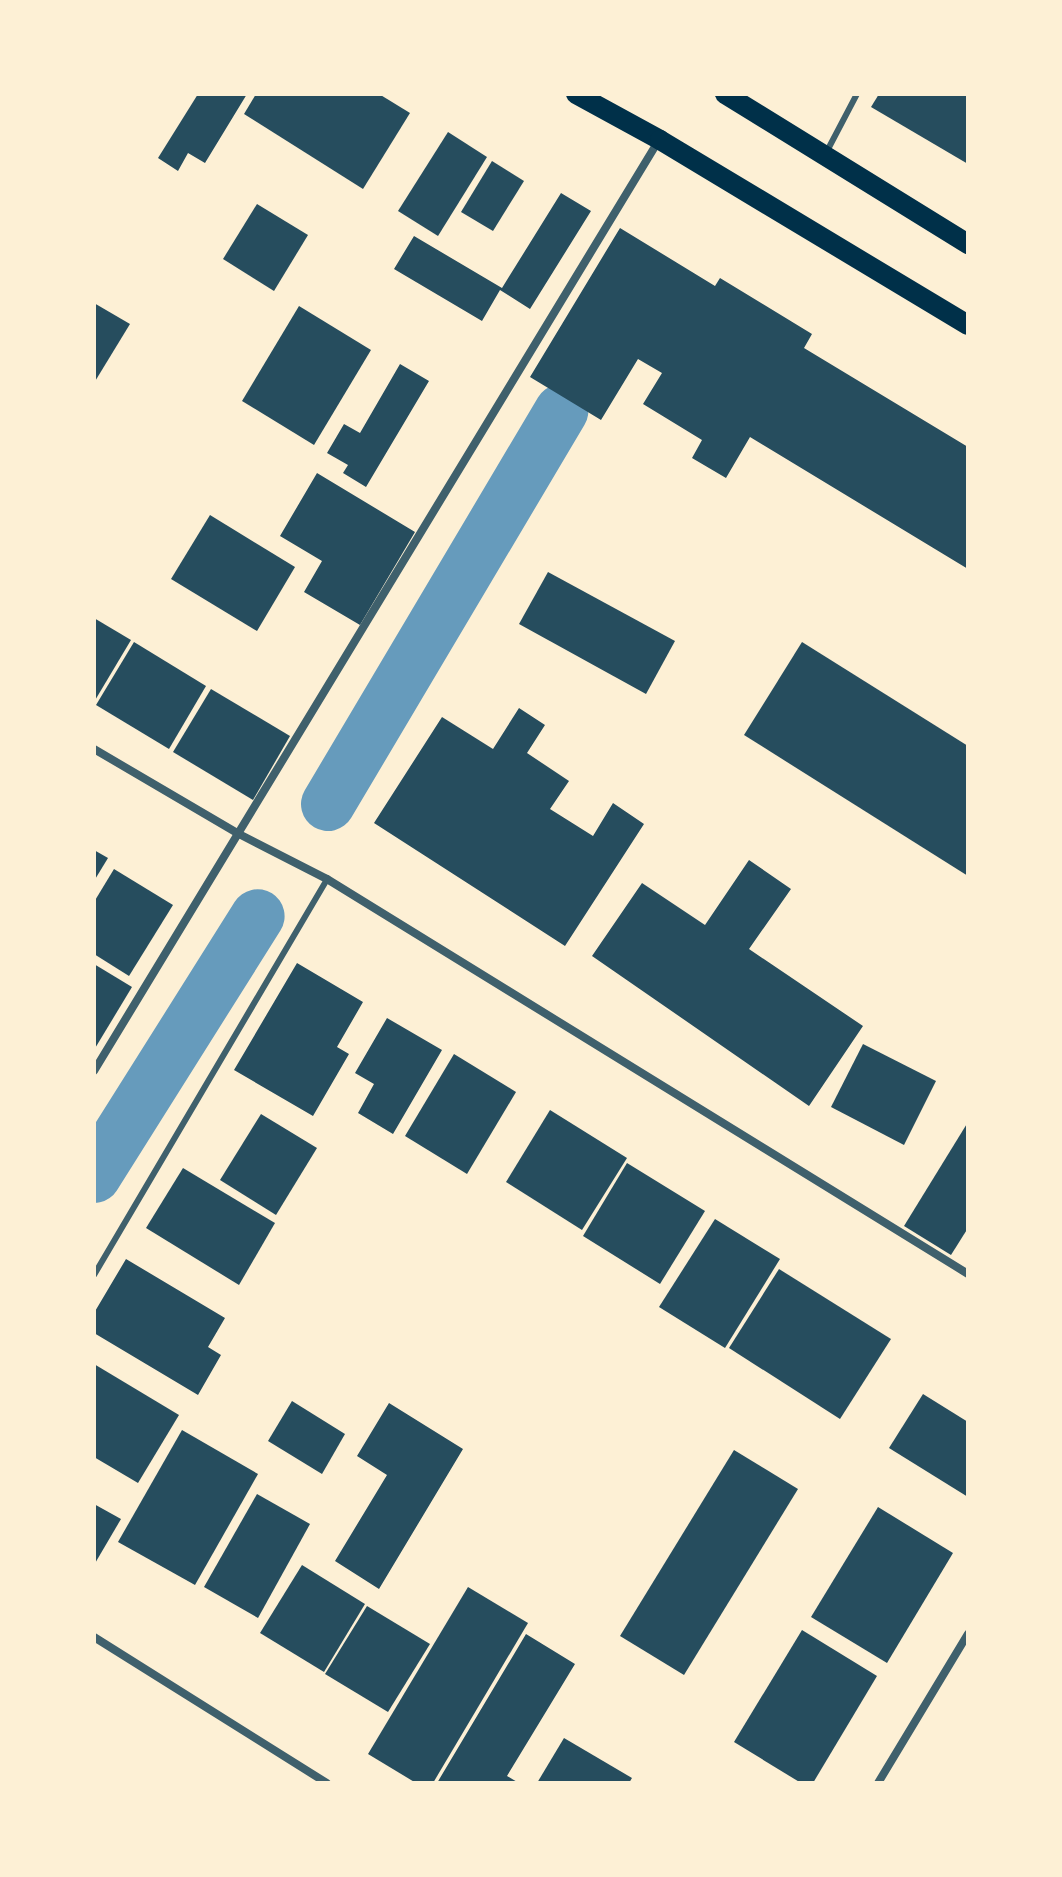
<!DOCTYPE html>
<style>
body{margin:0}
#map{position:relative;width:1062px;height:1877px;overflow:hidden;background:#fdf0d5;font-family:"IBM Plex Sans",sans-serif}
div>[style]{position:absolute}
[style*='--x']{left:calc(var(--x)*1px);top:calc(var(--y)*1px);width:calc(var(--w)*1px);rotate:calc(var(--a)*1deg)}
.canal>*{height:54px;margin:-27px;padding:0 27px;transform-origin:27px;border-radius:27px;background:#669bbc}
.building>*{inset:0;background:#264d5e}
.service>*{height:6px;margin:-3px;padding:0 3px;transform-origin:3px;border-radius:3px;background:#3f606c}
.minor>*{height:8px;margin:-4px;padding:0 4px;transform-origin:4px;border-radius:4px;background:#3f606c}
.primary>*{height:20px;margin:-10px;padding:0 10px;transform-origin:10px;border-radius:10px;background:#003049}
span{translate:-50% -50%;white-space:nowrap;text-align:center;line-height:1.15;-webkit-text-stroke:8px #fdf0d5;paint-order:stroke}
.frame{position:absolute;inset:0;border:96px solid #fdf0d5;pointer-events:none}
</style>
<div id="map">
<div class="canal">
<i style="--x:328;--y:804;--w:457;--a:-59.3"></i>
<i style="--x:94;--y:1176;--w:307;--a:-57.8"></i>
</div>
<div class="building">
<i style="clip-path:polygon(198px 94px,247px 94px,205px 163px,188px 153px,178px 171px,158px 158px)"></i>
<i style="clip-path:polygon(256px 94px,379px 94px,410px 113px,363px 189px,244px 114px)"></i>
<i style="clip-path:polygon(879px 94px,968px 94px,968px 164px,871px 107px)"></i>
<i style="clip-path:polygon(448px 132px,487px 157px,438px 236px,398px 211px)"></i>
<i style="clip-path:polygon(492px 161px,524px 181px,493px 231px,461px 212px)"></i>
<i style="clip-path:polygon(561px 193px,591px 211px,530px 309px,500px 290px,482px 321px,394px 269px,414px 236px,502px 288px)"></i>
<i style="clip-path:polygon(257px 204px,308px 235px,274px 291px,223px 259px)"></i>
<i style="clip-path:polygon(620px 228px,715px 286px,720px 278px,812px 334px,804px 348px,968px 447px,968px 569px,750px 437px,726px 478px,692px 458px,702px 440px,643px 404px,662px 373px,638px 359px,601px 420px,530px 377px)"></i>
<i style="clip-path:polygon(94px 303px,130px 324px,94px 383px)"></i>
<i style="clip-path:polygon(299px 306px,371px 350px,314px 445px,242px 401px)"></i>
<i style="clip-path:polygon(400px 364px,429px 381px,366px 487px,343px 473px,348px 465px,327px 453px,344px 424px,360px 433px)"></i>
<i style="clip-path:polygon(317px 473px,415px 532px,360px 625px,304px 592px,322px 561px,280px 536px)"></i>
<i style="clip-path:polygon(210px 515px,295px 567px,257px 631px,171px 579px)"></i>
<i style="clip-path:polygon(548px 572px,675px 641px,646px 694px,519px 624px)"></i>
<i style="clip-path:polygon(94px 618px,131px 640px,94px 702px)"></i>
<i style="clip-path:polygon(134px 642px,206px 686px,169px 749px,96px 705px)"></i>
<i style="clip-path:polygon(802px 642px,968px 746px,968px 876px,744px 735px)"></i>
<i style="clip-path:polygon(211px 689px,290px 736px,253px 800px,173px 752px)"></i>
<i style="clip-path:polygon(519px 708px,545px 725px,527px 753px,569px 781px,550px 809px,593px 836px,613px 803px,644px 824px,565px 946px,374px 823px,442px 717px,493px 749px)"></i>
<i style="clip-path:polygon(94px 850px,108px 858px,94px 881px)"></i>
<i style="clip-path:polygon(749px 860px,791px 889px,749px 949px,863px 1026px,809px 1106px,592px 956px,642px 883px,705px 925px)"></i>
<i style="clip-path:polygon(114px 869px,173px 905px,129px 976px,94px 954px,94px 902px)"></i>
<i style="clip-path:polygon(297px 963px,363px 1002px,337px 1047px,349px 1054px,313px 1116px,234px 1070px)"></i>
<i style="clip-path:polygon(94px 964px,132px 987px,94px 1050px)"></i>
<i style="clip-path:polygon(387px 1018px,442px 1050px,393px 1134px,358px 1113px,374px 1084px,355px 1073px)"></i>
<i style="clip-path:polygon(863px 1044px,936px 1081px,904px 1145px,831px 1107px)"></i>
<i style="clip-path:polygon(454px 1054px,516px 1092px,467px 1174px,405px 1136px)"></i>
<i style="clip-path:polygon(550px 1110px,627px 1158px,582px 1230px,506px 1182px)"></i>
<i style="clip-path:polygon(261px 1114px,317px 1148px,276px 1215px,220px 1180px)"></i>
<i style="clip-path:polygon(968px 1122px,968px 1228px,951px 1255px,904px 1226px)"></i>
<i style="clip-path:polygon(627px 1163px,705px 1211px,660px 1284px,583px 1236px)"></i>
<i style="clip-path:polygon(183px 1168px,275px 1223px,239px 1285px,146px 1228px)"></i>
<i style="clip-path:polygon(715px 1219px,780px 1259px,725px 1348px,659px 1307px)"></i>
<i style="clip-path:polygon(126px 1259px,225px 1318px,208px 1347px,221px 1355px,198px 1395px,94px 1333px,94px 1313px)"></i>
<i style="clip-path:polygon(779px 1269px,891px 1339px,840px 1419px,729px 1348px)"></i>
<i style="clip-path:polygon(94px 1364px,179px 1415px,138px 1483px,94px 1457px)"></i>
<i style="clip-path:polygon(923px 1394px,968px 1422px,968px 1497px,889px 1448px)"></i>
<i style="clip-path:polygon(292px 1401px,345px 1434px,322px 1474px,268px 1441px)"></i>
<i style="clip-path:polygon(389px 1403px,463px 1449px,379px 1589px,335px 1561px,387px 1475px,357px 1456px)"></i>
<i style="clip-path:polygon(182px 1430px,258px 1474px,195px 1585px,118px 1542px)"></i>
<i style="clip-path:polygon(734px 1450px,798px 1489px,684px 1675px,620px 1636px)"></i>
<i style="clip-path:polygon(257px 1494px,310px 1524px,258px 1618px,204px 1587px)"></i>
<i style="clip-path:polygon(94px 1504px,121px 1519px,94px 1565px)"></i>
<i style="clip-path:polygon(878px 1507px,953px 1553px,887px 1663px,811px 1617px)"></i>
<i style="clip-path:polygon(302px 1565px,365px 1604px,324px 1672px,260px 1633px)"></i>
<i style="clip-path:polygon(468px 1587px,528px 1623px,433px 1783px,416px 1783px,368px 1754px)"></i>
<i style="clip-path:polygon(367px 1606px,430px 1644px,388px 1712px,325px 1674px)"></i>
<i style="clip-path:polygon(802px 1630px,877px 1676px,813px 1783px,801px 1783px,734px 1742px)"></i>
<i style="clip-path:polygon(526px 1634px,575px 1664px,507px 1776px,519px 1783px,437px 1783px)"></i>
<i style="clip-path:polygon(564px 1738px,632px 1778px,629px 1783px,537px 1783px)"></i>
</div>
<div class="service">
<i style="--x:826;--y:153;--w:67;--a:-62.3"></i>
<i style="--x:94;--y:1275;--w:459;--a:-59.5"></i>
</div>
<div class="minor">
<i style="--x:94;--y:749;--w:168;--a:30.4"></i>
<i style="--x:239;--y:834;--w:99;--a:27.1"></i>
<i style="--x:327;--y:879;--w:753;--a:31.64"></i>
<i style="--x:94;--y:1071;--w:1089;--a:-58.75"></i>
<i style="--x:94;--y:1637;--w:275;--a:32.1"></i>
<i style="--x:878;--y:1783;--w:174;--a:-58.9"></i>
</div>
<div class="primary">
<i style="--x:576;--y:94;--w:96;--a:28.7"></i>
<i style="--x:660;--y:140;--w:359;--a:31"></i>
<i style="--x:725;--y:94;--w:286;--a:31.7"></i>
</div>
<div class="frame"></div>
</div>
